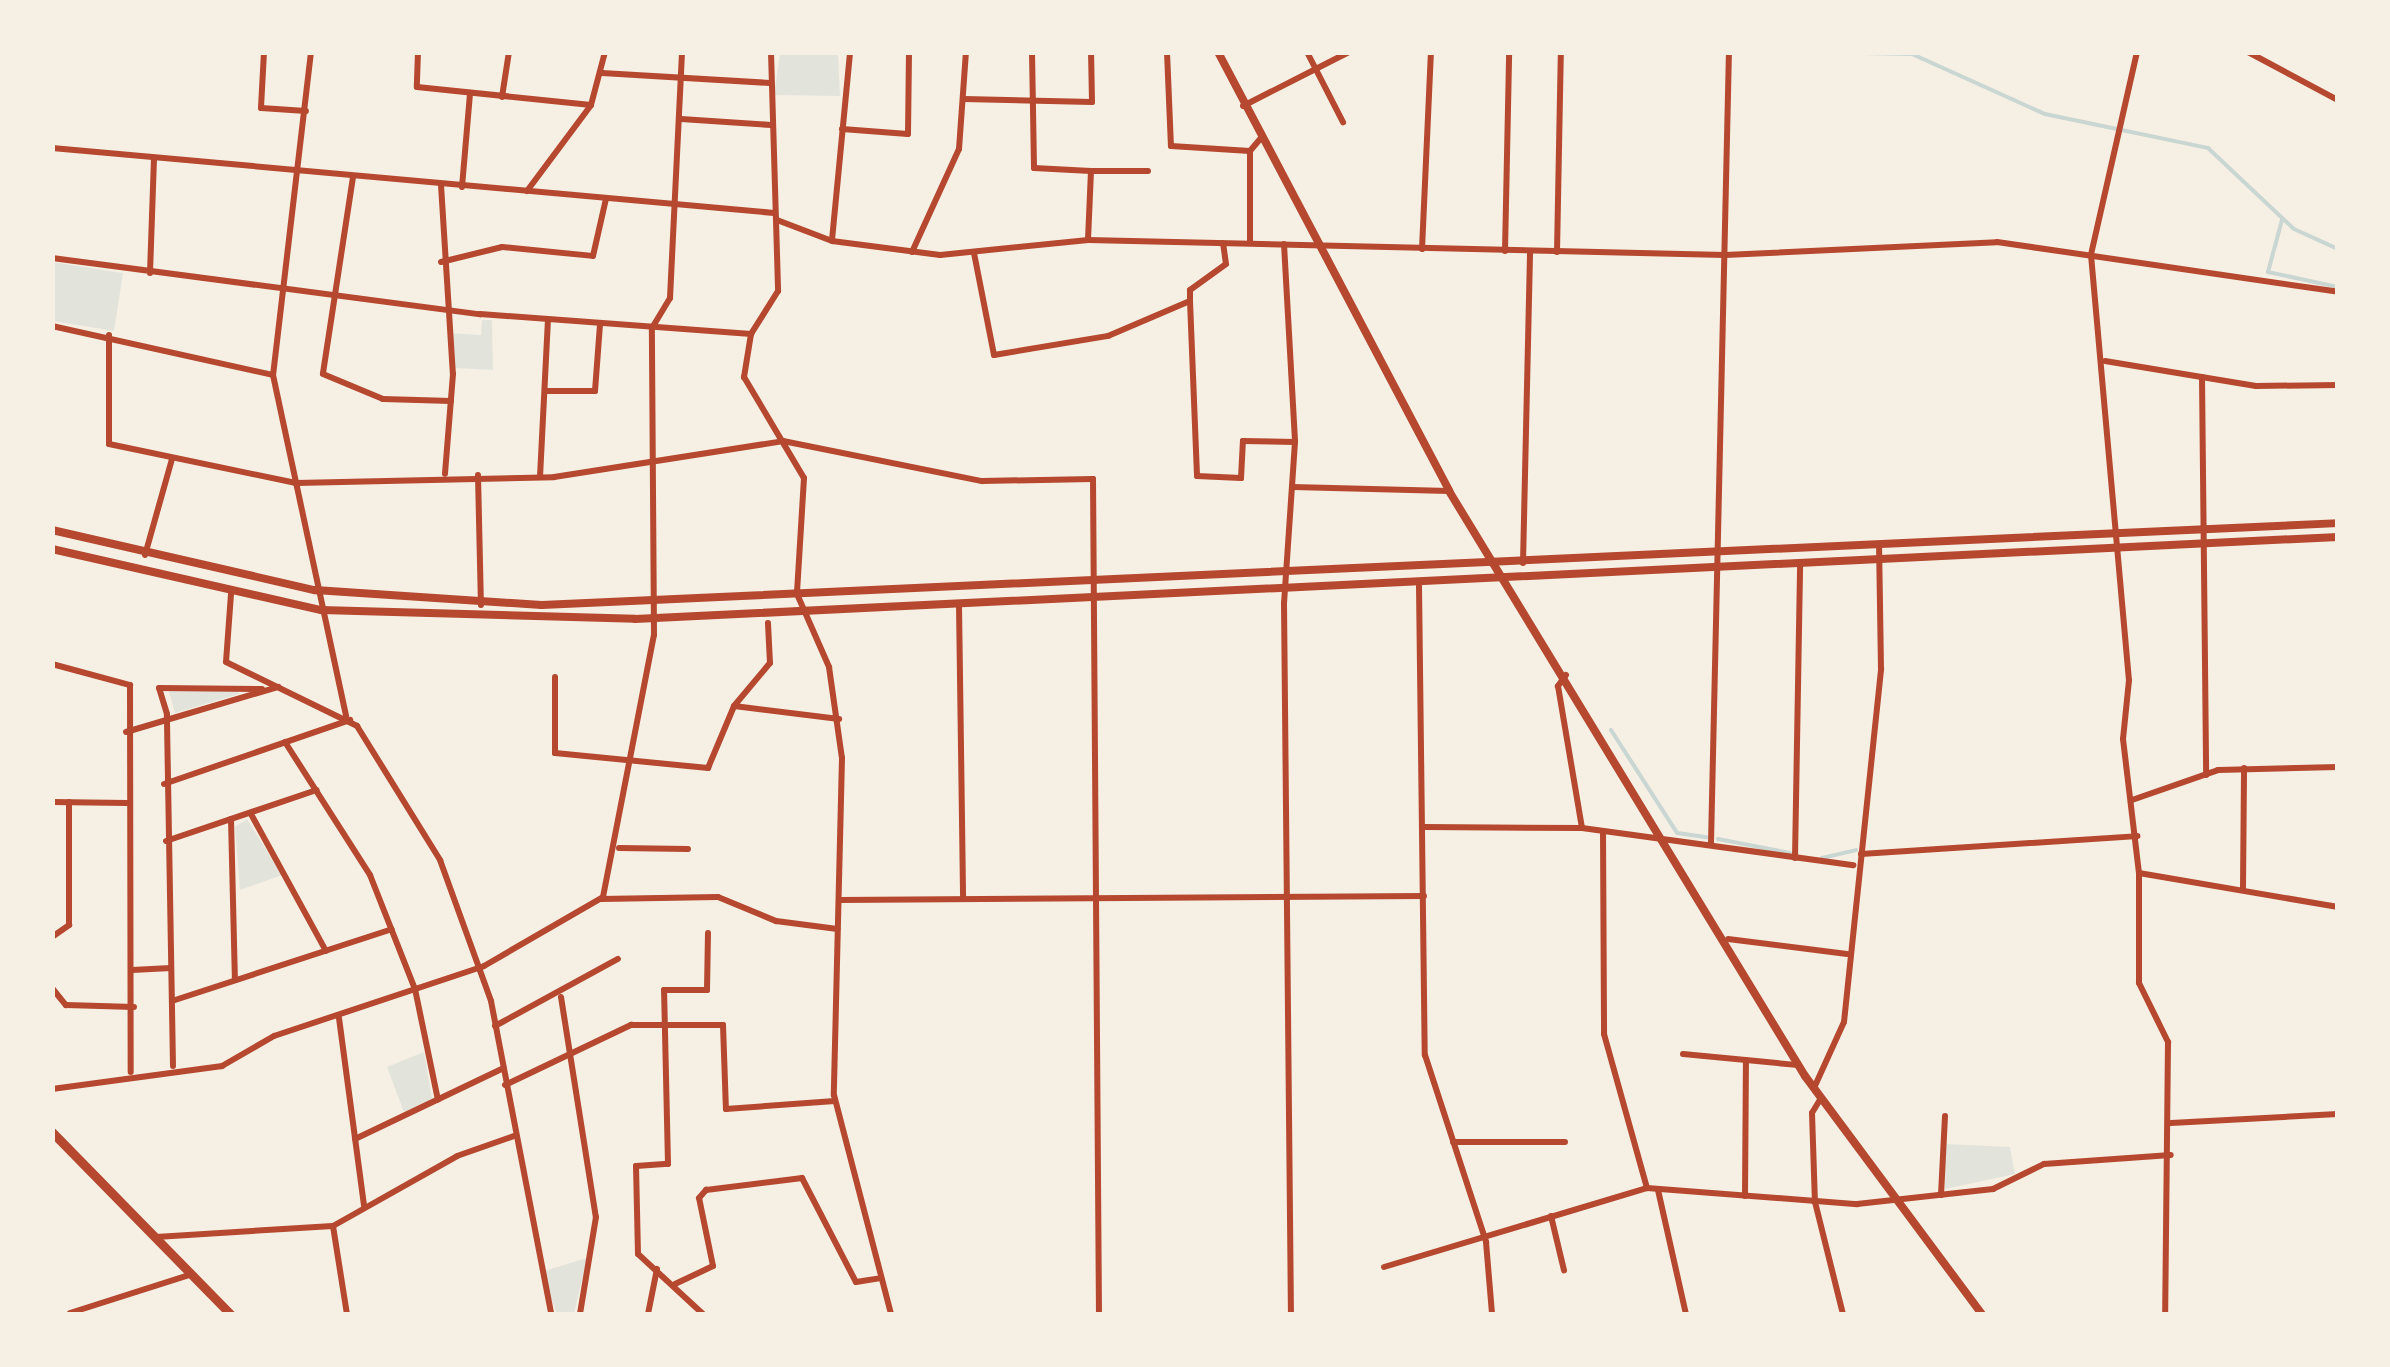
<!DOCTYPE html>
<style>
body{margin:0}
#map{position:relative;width:2390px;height:1367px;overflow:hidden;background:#f6efe4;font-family:"Crimson Pro",serif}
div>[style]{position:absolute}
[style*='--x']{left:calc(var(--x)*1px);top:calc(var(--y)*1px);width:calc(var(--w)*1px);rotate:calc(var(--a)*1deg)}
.green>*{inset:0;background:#e2e4dc}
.stream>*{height:4px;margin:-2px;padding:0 2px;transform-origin:2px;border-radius:2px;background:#c9d6d2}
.minor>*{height:6px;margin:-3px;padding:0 3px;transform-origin:3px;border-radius:3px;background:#b5482f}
.tertiary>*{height:8px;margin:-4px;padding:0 4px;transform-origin:4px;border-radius:4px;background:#b5482f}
.primary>*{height:9px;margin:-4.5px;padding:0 4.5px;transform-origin:4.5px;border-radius:4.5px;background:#b5482f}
span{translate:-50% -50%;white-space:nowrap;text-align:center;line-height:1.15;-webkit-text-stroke:8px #f6efe4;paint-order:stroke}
.frame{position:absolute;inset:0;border:55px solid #f6efe4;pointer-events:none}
</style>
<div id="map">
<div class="green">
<i style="clip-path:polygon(780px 53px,838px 54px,840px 96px,774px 95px)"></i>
<i style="clip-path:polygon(52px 262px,123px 273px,114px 331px,53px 321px)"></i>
<i style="clip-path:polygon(482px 320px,492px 320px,493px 370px,455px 368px,448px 333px,481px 335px)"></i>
<i style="clip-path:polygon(168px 688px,237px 691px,239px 694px,175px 713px)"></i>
<i style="clip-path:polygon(247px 819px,282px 875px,240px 890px,235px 827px)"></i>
<i style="clip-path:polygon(424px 1052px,432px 1099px,404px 1112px,387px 1067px)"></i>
<i style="clip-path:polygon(1945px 1144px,2010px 1147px,2015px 1174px,1945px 1189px)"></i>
<i style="clip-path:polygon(587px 1258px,574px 1314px,557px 1314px,541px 1272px)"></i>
</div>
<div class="stream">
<i style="--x:1815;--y:52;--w:97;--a:1.2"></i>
<i style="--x:1912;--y:54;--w:146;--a:24.3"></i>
<i style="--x:2045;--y:114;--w:167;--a:11.8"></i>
<i style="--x:2208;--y:148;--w:118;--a:43.3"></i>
<i style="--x:2294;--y:229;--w:48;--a:24.4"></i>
<i style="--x:2282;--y:220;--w:54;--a:105.1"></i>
<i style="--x:2268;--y:272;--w:72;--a:12.1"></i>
<i style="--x:1611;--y:730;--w:122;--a:57.3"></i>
<i style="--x:1677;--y:833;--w:30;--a:8"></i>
<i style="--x:1718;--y:839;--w:73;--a:11"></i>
<i style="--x:1822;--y:858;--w:35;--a:-13"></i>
</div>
<div class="minor">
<i style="--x:264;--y:52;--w:56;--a:93.1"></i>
<i style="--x:261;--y:108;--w:45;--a:3.8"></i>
<i style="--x:311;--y:52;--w:325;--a:96.7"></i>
<i style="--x:273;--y:375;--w:349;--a:77.9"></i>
<i style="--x:418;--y:52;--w:35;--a:92"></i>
<i style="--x:417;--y:87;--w:175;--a:5.9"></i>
<i style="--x:771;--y:52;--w:239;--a:88.3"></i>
<i style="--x:778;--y:291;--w:51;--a:122.1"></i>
<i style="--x:751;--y:334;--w:44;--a:99.2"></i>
<i style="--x:744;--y:377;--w:117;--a:59.3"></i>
<i style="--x:804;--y:478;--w:116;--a:93.5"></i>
<i style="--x:797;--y:594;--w:80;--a:66.3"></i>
<i style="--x:829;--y:667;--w:92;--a:81.9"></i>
<i style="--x:842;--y:758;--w:337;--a:91.4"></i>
<i style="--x:834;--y:1095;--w:226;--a:75.4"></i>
<i style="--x:1032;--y:52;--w:116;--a:89"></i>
<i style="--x:1034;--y:168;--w:57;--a:3"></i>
<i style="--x:1091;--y:171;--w:69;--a:92.5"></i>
<i style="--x:1167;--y:52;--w:94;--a:87.6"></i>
<i style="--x:1171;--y:146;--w:79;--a:3.6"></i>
<i style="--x:1307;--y:52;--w:79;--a:62.8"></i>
<i style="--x:2137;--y:52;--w:208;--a:102.8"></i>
<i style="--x:2091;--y:255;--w:427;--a:84.9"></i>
<i style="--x:2129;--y:680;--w:59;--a:95.8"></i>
<i style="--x:2123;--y:739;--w:135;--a:83.2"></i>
<i style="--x:2139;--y:873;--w:110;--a:90"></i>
<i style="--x:2139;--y:983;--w:66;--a:63.8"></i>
<i style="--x:2168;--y:1042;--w:272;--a:90.6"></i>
<i style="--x:2248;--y:52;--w:102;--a:28.1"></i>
<i style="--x:602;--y:73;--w:168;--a:3.4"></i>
<i style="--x:502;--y:97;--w:46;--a:-81.2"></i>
<i style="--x:964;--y:99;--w:128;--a:1.3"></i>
<i style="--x:1092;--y:102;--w:50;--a:-91.1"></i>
<i style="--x:1243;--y:106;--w:119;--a:-27"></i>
<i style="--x:681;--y:119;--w:90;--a:3.8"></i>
<i style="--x:842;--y:129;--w:66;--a:4.3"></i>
<i style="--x:908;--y:134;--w:82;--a:-89.3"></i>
<i style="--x:52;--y:148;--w:725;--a:5.14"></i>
<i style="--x:1091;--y:171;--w:57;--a:0"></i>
<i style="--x:353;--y:177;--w:199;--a:98.7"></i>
<i style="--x:323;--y:374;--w:65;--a:22.6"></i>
<i style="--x:383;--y:399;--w:68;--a:1.7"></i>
<i style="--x:441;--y:185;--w:189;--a:86.4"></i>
<i style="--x:453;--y:374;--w:100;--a:94.6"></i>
<i style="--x:462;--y:187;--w:93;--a:-85.1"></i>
<i style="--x:527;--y:191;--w:107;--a:-53.3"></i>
<i style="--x:591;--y:105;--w:55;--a:-75.2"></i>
<i style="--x:777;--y:220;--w:59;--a:20.9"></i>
<i style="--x:832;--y:241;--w:109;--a:7.4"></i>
<i style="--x:940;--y:255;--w:149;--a:-5.8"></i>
<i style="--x:1088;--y:240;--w:637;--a:1.35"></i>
<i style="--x:1725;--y:255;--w:272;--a:-2.7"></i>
<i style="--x:1997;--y:242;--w:345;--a:8.3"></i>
<i style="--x:832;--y:240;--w:189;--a:-84.5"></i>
<i style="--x:1250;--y:242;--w:91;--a:-90"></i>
<i style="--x:1250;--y:151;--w:16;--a:-50"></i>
<i style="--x:1284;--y:244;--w:198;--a:86.8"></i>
<i style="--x:1295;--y:442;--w:161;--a:93.9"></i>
<i style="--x:1284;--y:603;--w:711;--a:89.44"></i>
<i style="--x:1422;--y:249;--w:197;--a:-87.4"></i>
<i style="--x:1505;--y:251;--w:199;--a:-88.8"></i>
<i style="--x:912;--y:252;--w:113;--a:-65.5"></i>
<i style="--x:959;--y:149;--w:97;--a:-85.9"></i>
<i style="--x:1557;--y:252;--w:200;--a:-88.9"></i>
<i style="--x:974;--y:253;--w:104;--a:78.9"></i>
<i style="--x:994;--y:355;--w:116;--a:-9.5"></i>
<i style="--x:1108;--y:336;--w:89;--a:-23.1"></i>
<i style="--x:1190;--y:301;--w:11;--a:-90"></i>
<i style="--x:1190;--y:290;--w:44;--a:-35.8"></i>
<i style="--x:1226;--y:264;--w:21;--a:-98"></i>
<i style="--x:52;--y:258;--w:432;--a:7.5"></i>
<i style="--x:480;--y:314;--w:272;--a:4.2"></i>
<i style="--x:441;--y:262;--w:63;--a:-13.8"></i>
<i style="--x:502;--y:247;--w:91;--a:5.6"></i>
<i style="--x:593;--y:256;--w:58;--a:-77.2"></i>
<i style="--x:150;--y:273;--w:115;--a:-88"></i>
<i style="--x:1190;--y:301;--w:175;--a:87.7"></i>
<i style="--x:1197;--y:476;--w:44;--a:2.6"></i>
<i style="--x:1241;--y:478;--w:37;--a:-87"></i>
<i style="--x:1243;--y:441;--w:52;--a:1.1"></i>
<i style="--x:52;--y:326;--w:226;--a:12.5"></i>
<i style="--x:109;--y:335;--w:109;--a:90"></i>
<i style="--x:109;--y:444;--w:191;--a:11.8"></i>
<i style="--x:296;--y:483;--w:258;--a:-1.3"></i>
<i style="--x:554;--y:477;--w:232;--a:-8.9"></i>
<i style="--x:783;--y:441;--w:203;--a:11.4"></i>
<i style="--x:982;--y:481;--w:111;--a:-1"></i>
<i style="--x:1093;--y:479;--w:835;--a:89.59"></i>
<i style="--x:2105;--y:361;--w:153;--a:9.4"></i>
<i style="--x:2256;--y:386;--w:82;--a:-0.7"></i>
<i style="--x:2202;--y:377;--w:398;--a:89.4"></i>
<i style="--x:545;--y:391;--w:50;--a:0"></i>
<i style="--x:595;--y:391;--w:67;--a:-85.7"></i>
<i style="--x:478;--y:475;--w:130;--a:88.7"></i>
<i style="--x:540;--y:477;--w:156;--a:-87.1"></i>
<i style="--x:1293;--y:487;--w:156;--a:1.5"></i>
<i style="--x:145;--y:555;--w:100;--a:-74.3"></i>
<i style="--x:1523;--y:563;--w:310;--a:-88.7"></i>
<i style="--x:1419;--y:586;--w:469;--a:89.3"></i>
<i style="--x:1425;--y:1055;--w:197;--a:71.9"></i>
<i style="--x:1486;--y:1242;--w:72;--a:85.2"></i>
<i style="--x:231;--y:594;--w:68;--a:94.2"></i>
<i style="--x:226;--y:662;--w:146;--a:26"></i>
<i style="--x:357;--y:726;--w:158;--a:58.2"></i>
<i style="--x:440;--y:860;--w:150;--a:70.1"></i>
<i style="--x:491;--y:1001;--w:319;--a:79.1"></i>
<i style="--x:959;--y:605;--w:294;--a:89.2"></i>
<i style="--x:52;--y:664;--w:81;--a:15.1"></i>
<i style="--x:130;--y:685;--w:387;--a:89.9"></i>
<i style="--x:1566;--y:675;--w:14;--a:126"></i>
<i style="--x:1558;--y:686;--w:144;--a:80.4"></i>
<i style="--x:555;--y:677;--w:76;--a:90"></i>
<i style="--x:555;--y:753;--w:154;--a:5.6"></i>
<i style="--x:708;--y:768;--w:67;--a:-67.2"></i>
<i style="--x:734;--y:706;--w:56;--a:-50.1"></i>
<i style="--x:770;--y:663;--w:40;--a:-92.9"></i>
<i style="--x:734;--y:706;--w:106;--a:7.1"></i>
<i style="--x:126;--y:732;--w:159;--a:-16.5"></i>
<i style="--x:285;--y:742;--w:158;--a:57.4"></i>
<i style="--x:370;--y:875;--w:123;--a:68.5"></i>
<i style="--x:415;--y:989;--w:113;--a:78.3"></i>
<i style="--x:164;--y:784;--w:197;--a:-19"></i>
<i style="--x:2132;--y:800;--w:91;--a:-19.2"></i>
<i style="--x:2218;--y:770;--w:120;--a:-1.4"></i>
<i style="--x:52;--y:802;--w:75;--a:0.8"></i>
<i style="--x:251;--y:814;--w:156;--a:61.3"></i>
<i style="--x:231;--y:819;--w:161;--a:88.6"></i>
<i style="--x:1423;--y:827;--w:159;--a:0.4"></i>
<i style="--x:1582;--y:828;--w:274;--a:7.8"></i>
<i style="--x:1603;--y:831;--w:203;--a:89.7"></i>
<i style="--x:1604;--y:1034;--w:160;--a:74.4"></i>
<i style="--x:166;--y:841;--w:159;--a:-18.7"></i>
<i style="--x:1711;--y:843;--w:791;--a:-88.7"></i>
<i style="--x:619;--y:848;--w:69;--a:0.8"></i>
<i style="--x:1861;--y:854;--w:277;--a:-3.7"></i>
<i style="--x:1795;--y:858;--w:293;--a:-89"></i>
<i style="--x:2139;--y:873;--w:202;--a:9.7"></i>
<i style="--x:2243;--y:888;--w:120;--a:-89.5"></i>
<i style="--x:601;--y:899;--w:117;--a:-1"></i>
<i style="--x:718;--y:897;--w:63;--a:22.5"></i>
<i style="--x:776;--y:921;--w:62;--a:7.5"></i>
<i style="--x:839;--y:900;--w:585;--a:-0.39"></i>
<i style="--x:52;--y:937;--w:21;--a:-35"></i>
<i style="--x:69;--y:925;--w:123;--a:-90"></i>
<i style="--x:1728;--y:939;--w:120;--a:7.2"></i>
<i style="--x:132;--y:970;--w:39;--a:-3"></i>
<i style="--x:52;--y:988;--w:22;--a:51"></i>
<i style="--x:66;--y:1005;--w:68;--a:1.7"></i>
<i style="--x:561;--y:997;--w:223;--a:81"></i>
<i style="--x:596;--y:1217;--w:98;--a:99.4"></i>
<i style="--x:172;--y:1001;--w:231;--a:-18.1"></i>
<i style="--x:339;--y:1018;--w:190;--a:82.4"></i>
<i style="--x:495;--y:1026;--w:140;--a:-28.6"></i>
<i style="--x:1683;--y:1054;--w:116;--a:5.5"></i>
<i style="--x:173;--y:1066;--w:352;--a:-91"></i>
<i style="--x:167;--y:714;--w:27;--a:-107"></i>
<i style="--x:159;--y:688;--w:103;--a:0.6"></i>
<i style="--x:505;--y:1085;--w:140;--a:-25.5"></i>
<i style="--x:631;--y:1025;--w:92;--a:0"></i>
<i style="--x:723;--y:1025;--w:84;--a:88"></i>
<i style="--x:726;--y:1109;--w:109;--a:-4.2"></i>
<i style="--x:1814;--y:1088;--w:72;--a:-65.6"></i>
<i style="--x:1844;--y:1022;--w:355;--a:-84"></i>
<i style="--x:1881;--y:669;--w:123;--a:-90.9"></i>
<i style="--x:52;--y:1089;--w:172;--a:-7.7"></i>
<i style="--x:222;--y:1066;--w:60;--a:-30"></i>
<i style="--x:274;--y:1036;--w:221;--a:-18.4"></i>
<i style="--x:484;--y:966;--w:138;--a:-30.1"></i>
<i style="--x:603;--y:897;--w:267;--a:-79"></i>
<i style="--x:654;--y:635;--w:307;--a:-90.4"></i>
<i style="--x:652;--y:328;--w:35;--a:-59"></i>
<i style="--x:670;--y:298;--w:246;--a:-87.2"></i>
<i style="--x:1821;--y:1098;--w:17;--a:121"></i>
<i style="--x:1812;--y:1113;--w:89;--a:88.1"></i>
<i style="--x:1815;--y:1202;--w:115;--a:76"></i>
<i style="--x:2171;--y:1123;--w:167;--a:-3.1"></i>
<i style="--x:355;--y:1139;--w:163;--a:-25.5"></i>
<i style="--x:1453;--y:1142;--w:112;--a:0"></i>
<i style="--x:1658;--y:1190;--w:127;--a:77.3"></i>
<i style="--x:1941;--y:1195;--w:79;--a:-87.1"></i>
<i style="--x:1745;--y:1196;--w:136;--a:-89.6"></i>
<i style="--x:1551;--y:1216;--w:56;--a:76.5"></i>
<i style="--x:333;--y:1226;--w:89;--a:81"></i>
<i style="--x:156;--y:1237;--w:177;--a:-3.6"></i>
<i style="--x:333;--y:1226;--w:142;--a:-29.4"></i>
<i style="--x:457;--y:1156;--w:60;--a:-19.3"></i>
<i style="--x:1384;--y:1267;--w:275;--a:-16.7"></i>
<i style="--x:1647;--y:1188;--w:211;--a:4.4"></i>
<i style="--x:1857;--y:1204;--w:137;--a:-6.3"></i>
<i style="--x:1993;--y:1189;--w:57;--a:-26.1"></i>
<i style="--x:2044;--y:1164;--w:127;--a:-4.1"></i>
<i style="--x:675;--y:1284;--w:42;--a:-25.3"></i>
<i style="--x:713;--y:1266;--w:69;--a:-101.6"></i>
<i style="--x:699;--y:1198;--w:11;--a:-49"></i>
<i style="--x:706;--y:1190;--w:97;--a:-7.1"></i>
<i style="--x:802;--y:1178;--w:117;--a:62.6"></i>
<i style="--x:856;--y:1282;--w:25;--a:-9"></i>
<i style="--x:70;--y:1313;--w:128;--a:-17.7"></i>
<i style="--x:648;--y:1314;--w:46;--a:-78.7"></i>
<i style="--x:703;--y:1314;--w:88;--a:-137.3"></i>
<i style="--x:638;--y:1254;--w:88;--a:-91.3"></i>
<i style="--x:636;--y:1166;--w:32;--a:-4"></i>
<i style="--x:668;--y:1164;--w:174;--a:-91.3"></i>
<i style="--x:664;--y:990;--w:43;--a:0"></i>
<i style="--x:707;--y:990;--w:57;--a:-89"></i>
</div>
<div class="tertiary">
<i style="--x:1218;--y:52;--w:496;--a:62.2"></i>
<i style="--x:1449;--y:491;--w:685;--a:58.68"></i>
<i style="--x:1805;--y:1076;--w:297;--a:53.4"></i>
<i style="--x:52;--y:530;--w:270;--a:12.9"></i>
<i style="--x:315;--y:590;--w:227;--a:3.8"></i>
<i style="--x:542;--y:605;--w:1798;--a:-2.61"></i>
<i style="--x:52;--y:549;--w:276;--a:12.8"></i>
<i style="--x:321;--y:610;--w:314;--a:1.6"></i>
<i style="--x:635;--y:619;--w:1705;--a:-2.76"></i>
</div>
<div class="primary">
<i style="--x:52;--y:1132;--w:255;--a:45.6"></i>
</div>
<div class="frame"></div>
</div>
